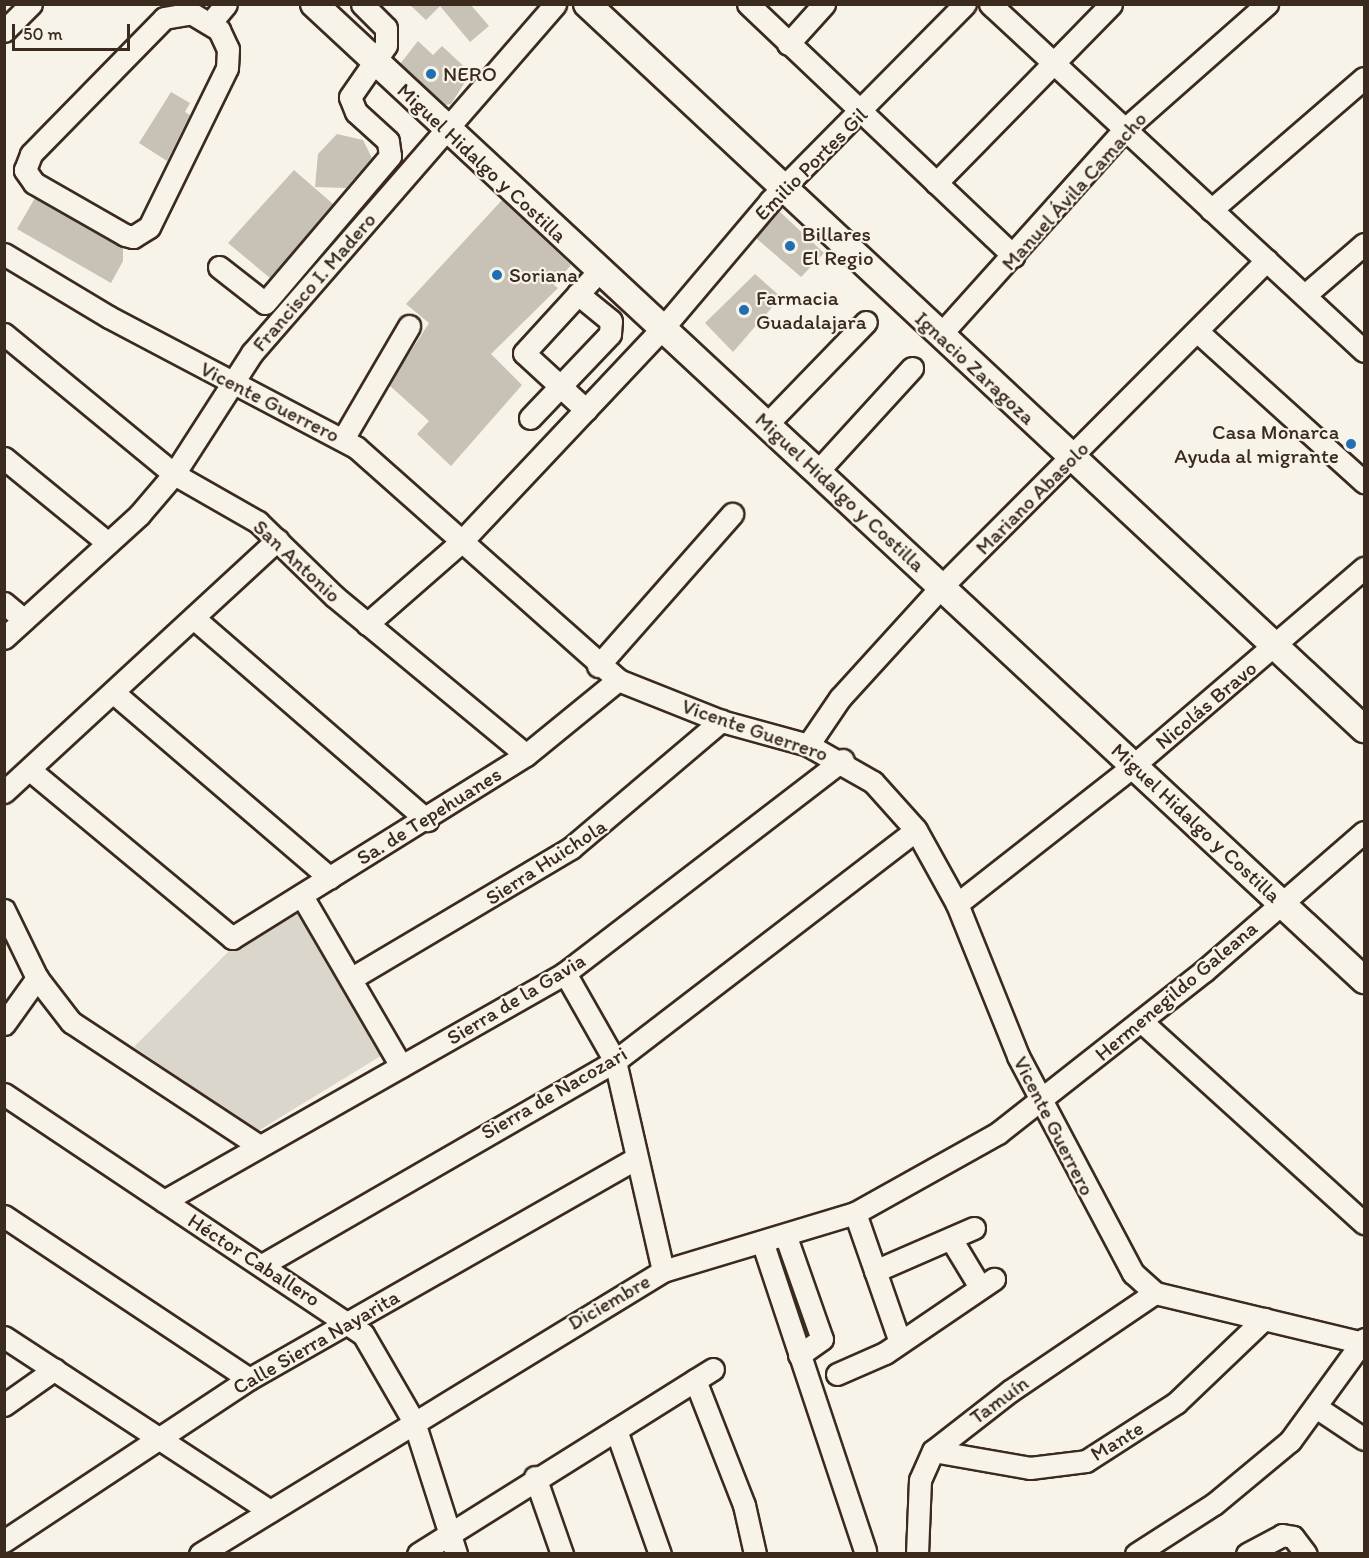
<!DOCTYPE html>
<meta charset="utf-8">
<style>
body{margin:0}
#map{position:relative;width:1369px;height:1558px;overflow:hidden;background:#f7f3e8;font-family:Itim,sans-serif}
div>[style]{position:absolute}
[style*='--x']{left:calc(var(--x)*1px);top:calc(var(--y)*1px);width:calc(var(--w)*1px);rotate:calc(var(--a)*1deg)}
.green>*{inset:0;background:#dbd6cb}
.building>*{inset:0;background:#c8c1b6}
.roads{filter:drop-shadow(2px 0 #3b2a1e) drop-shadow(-2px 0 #3b2a1e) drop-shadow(0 2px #3b2a1e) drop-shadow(0 -2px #3b2a1e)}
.minor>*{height:21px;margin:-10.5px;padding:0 10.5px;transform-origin:10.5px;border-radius:10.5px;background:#f7f3e8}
.major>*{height:26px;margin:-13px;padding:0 13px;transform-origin:13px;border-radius:13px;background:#f7f3e8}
.dots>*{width:16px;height:16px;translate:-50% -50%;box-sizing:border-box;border:3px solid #f7f3e8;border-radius:50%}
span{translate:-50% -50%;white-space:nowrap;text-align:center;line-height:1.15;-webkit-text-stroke:4.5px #f7f3e8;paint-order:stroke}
.poi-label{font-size:21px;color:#3b2a1e}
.left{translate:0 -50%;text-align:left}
.right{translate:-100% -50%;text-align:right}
.street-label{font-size:21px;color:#3b2a1e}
.frame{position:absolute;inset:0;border:6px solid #3b2a1e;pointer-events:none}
.scale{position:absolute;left:12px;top:24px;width:118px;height:27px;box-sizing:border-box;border:3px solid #3b2a1e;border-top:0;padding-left:8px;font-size:18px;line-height:21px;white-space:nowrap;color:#3b2a1e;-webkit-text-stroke:4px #f7f3e8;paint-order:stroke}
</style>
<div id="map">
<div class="green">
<i style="clip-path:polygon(298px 906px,384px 1054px,258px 1131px,134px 1047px,232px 948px)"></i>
</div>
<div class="building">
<i style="clip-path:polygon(409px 4px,470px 4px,489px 26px,470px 42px,440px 6px,426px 20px)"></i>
<i style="clip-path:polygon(418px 41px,433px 55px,442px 46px,471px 73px,451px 104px,445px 105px,400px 64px)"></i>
<i style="clip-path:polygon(171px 92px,190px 103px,185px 112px,190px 115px,167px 161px,139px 143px)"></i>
<i style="clip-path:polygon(337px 134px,363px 140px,372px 158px,346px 188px,315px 187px,318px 154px)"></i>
<i style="clip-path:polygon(294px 170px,333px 204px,270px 278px,228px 243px)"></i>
<i style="clip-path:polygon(35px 198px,123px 248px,123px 261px,111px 283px,17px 229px)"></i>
<i style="clip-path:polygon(502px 200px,571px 265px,554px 285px,558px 288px,491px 354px,522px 385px,451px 466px,417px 434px,429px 421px,389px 385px,429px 323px,406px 304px)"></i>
<i style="clip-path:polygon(779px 211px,824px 253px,801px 277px,756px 238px)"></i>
<i style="clip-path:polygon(755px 274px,781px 297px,733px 352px,705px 323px)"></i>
</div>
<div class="roads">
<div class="minor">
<i style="--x:748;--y:4;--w:366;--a:43.5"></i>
<i style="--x:990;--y:4;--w:510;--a:42.86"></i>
<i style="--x:191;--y:13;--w:33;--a:31"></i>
<i style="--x:219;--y:30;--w:21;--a:65"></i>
<i style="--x:228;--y:49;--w:19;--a:93"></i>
<i style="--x:227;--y:68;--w:177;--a:116.1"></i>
<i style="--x:149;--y:227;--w:19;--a:148"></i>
<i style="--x:133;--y:237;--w:8;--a:-166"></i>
<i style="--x:125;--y:235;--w:105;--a:-150.3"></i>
<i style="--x:34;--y:183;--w:16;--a:-125"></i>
<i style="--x:25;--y:170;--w:17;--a:-69"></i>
<i style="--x:31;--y:154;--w:190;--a:-45.6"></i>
<i style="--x:164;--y:18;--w:27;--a:-10"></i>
<i style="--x:211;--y:22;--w:23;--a:-50"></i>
<i style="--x:4;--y:31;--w:38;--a:-45"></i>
<i style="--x:788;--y:44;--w:54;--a:-48"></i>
<i style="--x:936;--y:183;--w:250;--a:-45.6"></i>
<i style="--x:1211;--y:210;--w:202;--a:-40.8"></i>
<i style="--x:4;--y:254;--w:122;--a:31"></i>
<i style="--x:109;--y:317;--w:280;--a:27.8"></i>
<i style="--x:357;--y:448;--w:349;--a:41.6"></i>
<i style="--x:618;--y:680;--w:111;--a:21.7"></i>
<i style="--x:721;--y:721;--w:90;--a:15.4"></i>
<i style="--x:808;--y:745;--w:75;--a:29.6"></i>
<i style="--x:873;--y:782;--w:64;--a:48.1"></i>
<i style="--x:916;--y:830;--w:85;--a:61"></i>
<i style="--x:957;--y:904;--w:164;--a:68.1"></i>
<i style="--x:1018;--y:1056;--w:246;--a:62.1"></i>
<i style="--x:1133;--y:1273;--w:30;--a:42"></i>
<i style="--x:1155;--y:1293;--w:215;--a:13.5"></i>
<i style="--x:219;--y:267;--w:58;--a:38"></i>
<i style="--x:265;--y:303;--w:193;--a:-49.6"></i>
<i style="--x:390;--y:156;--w:15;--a:-98"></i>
<i style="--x:388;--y:141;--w:43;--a:-137.8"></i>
<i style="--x:356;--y:112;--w:16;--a:-112"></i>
<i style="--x:350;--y:97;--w:63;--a:-55.3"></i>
<i style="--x:386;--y:45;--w:17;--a:-90"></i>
<i style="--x:386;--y:28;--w:34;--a:-135"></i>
<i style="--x:1305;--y:295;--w:78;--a:-40.8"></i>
<i style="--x:1198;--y:332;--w:224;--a:42.1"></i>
<i style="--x:4;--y:334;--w:220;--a:39.5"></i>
<i style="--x:174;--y:474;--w:97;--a:29.7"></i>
<i style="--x:258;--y:522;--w:106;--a:44.2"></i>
<i style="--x:334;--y:596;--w:249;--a:39.6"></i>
<i style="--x:940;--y:335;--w:275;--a:-48.1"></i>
<i style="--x:1124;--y:130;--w:191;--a:-41.4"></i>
<i style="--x:586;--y:410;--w:84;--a:-137.4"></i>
<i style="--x:524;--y:353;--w:113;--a:-47.5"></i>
<i style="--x:530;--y:418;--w:116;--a:-46.4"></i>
<i style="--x:610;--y:334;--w:13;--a:-86"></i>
<i style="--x:611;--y:321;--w:43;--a:-140.7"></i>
<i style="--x:767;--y:424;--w:142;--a:-45.9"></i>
<i style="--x:343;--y:439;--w:131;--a:-59.7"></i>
<i style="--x:4;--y:458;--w:134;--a:39.3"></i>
<i style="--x:817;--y:472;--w:141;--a:-47.6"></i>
<i style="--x:4;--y:603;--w:26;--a:40"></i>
<i style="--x:196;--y:620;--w:306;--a:40.9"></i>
<i style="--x:367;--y:624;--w:123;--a:-41.1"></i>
<i style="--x:460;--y:543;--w:294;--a:-46.7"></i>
<i style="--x:662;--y:329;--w:167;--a:-49.8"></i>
<i style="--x:770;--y:201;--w:277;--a:-45.3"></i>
<i style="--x:4;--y:638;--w:183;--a:-42.3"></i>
<i style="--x:139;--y:515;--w:54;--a:-49.5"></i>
<i style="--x:174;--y:474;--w:144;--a:-57.2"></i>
<i style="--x:252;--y:353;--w:462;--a:-49"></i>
<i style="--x:598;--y:666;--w:203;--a:-48.6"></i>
<i style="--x:114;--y:693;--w:284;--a:40.6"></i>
<i style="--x:808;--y:745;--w:57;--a:-55.8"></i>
<i style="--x:840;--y:698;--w:151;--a:-47.7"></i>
<i style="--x:942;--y:586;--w:460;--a:-45.1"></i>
<i style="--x:30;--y:770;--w:263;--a:39.7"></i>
<i style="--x:232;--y:938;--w:346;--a:-31.9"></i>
<i style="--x:526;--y:755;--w:119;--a:-39.2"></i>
<i style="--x:4;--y:792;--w:372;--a:-42.7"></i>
<i style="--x:302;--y:896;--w:197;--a:59.8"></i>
<i style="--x:957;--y:904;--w:225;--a:-38.1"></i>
<i style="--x:1134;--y:765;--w:303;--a:-40.6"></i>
<i style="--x:4;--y:910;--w:76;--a:64.1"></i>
<i style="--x:37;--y:978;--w:56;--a:52.3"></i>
<i style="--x:71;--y:1022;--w:225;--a:33.4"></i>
<i style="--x:565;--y:973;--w:101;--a:60.4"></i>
<i style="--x:615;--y:1061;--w:215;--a:77.1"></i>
<i style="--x:352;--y:978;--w:255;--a:-30.7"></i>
<i style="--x:571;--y:848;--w:197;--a:-40.3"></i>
<i style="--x:1141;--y:1021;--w:301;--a:42.2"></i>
<i style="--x:4;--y:1024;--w:57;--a:-54.3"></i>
<i style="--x:4;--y:1094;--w:432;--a:33.8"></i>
<i style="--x:363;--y:1334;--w:102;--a:59.9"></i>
<i style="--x:414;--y:1422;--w:139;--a:72.3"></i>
<i style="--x:164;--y:1201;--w:461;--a:-29.6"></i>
<i style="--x:565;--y:973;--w:350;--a:-37.5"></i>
<i style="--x:855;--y:1213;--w:133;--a:70.8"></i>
<i style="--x:4;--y:1216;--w:294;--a:33.6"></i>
<i style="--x:786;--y:1237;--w:108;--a:70.6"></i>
<i style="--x:822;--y:1339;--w:28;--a:145"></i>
<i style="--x:951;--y:1239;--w:56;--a:58.9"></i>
<i style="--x:763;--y:1244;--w:324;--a:71.6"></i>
<i style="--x:262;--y:1265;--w:408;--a:-30"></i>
<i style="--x:615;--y:1061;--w:379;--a:-37.5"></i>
<i style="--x:875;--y:1271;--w:108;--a:-23.5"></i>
<i style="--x:4;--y:1337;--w:318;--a:33.2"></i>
<i style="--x:837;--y:1374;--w:52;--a:-23.6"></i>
<i style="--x:885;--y:1353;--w:132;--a:-34.2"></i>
<i style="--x:695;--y:1380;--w:134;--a:68.6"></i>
<i style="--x:744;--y:1505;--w:50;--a:77.3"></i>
<i style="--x:4;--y:1405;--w:62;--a:-35.2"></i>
<i style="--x:1319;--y:1409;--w:54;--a:33.7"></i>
<i style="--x:616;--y:1430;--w:132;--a:70.5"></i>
<i style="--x:933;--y:1451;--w:98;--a:9.9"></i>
<i style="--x:1030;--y:1468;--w:56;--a:-7.1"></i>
<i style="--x:1086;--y:1461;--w:107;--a:-32.8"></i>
<i style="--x:1176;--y:1403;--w:122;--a:-43.7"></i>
<i style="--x:535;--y:1477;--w:82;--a:70.7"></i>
<i style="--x:4;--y:1541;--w:294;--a:-33.5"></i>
<i style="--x:249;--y:1379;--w:446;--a:-29.7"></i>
<i style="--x:200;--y:1554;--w:543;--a:-31.43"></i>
<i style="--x:663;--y:1271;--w:201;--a:-16.8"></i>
<i style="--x:855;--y:1213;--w:164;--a:-29.2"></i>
<i style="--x:998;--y:1133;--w:262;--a:-38.2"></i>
<i style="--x:1204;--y:971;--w:212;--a:-41"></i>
<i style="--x:418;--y:1554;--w:348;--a:-32.1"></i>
<i style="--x:917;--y:1554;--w:74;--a:-87.7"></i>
<i style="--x:920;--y:1480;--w:32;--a:-66"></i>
<i style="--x:933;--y:1451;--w:98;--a:-37.9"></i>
<i style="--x:1010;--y:1391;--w:175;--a:-34.1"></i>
<i style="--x:1136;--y:1554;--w:93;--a:-32.7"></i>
<i style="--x:1214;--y:1504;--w:99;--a:-39.7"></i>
<i style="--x:1290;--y:1441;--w:126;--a:-54"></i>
<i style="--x:1247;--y:1554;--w:40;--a:-28"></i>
<i style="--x:1282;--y:1535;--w:11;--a:10"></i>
<i style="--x:1293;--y:1537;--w:21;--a:53"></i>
</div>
<div class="major">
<i style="--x:314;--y:4;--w:1434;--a:42.91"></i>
<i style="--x:587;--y:4;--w:1063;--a:43.02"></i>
</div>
</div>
<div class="dots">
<i style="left:431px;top:74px;background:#1f6fb2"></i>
<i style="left:790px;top:246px;background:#1f6fb2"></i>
<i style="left:497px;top:275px;background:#1f6fb2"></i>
<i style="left:744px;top:310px;background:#1f6fb2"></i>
<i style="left:1351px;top:444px;background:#1f6fb2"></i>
</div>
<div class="poi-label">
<span class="left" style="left:443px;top:74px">NERO</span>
<span class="left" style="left:802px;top:246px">Billares<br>El Regio</span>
<span class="left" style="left:509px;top:275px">Soriana</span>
<span class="left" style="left:756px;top:310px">Farmacia<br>Guadalajara</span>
<span class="right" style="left:1339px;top:444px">Casa Monarca<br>Ayuda al migrante</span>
</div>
<div class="street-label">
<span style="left:482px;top:163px;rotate:43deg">Miguel Hidalgo y Costilla</span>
<span style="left:811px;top:164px;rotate:-45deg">Emilio Portes Gil</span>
<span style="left:1074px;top:191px;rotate:-48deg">Manuel Ávila Camacho</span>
<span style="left:314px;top:282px;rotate:-49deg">Francisco I. Madero</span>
<span style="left:975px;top:368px;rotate:43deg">Ignacio Zaragoza</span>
<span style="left:270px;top:402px;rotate:27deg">Vicente Guerrero</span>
<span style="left:840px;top:492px;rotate:43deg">Miguel Hidalgo y Costilla</span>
<span style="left:1032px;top:498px;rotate:-45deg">Mariano Abasolo</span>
<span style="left:297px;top:561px;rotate:43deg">San Antonio</span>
<span style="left:1206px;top:705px;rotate:-40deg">Nicolás Bravo</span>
<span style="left:755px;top:730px;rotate:19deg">Vicente Guerrero</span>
<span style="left:429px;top:816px;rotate:-32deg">Sa. de Tepehuanes</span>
<span style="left:1196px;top:823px;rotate:43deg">Miguel Hidalgo y Costilla</span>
<span style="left:546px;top:862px;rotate:-33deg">Sierra Huichola</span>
<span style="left:1176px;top:991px;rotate:-40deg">Hermenegildo Galeana</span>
<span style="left:516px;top:999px;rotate:-31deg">Sierra de la Gavia</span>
<span style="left:554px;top:1093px;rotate:-30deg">Sierra de Nacozari</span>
<span style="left:1054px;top:1126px;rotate:63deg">Vicente Guerrero</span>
<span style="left:254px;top:1260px;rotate:33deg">Héctor Caballero</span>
<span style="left:609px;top:1302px;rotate:-30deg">Diciembre</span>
<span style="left:316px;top:1342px;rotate:-30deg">Calle Sierra Nayarita</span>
<span style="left:999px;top:1400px;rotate:-36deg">Tamuín</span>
<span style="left:1117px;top:1441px;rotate:-31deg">Mante</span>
</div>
<div class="frame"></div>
<div class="scale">50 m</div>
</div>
